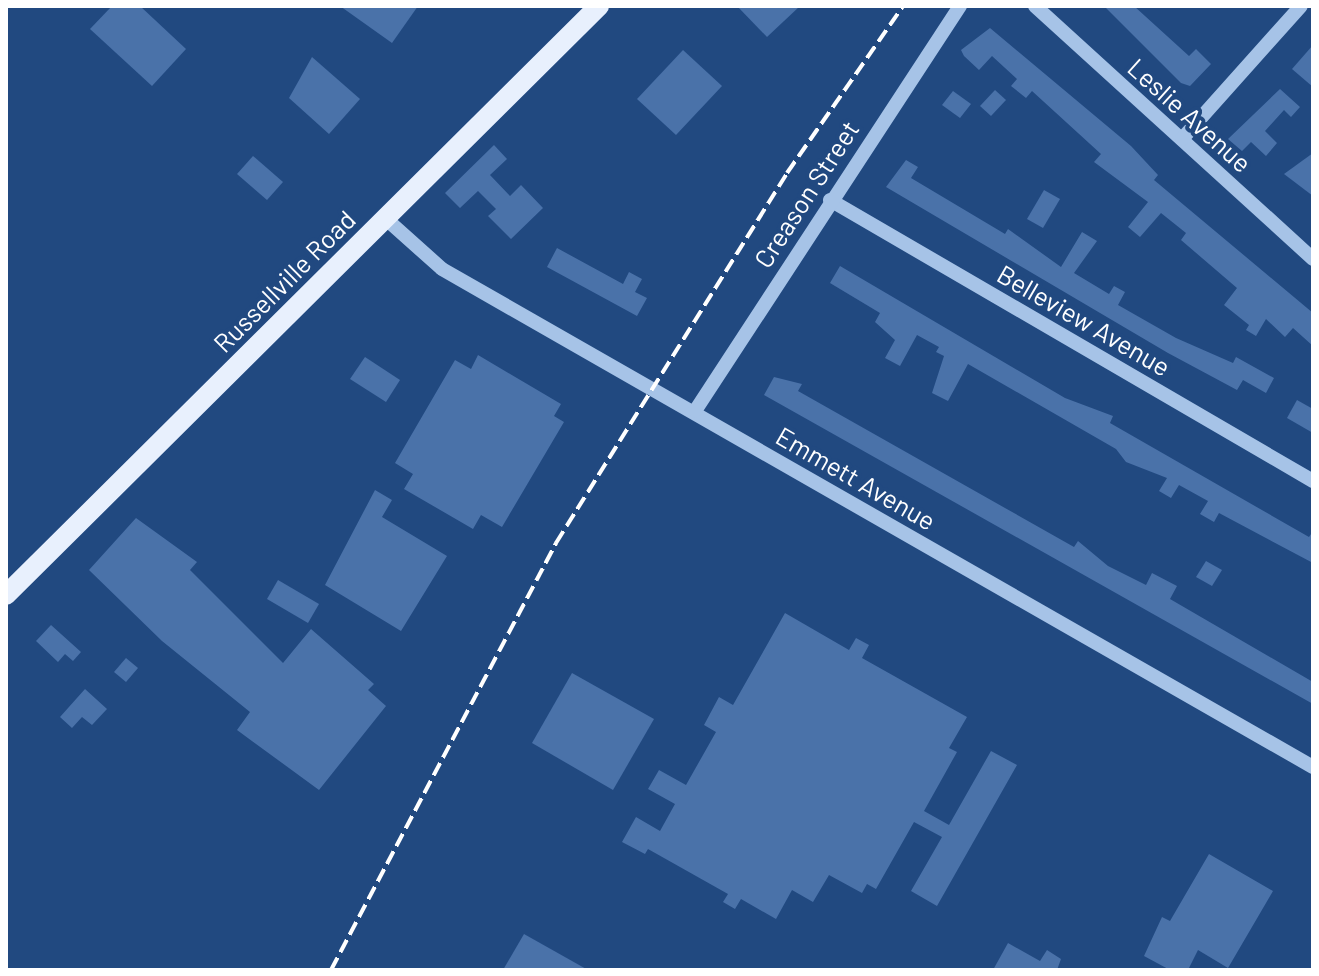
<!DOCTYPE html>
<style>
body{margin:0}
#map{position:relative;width:1319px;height:976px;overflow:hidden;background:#214980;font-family:Barlow,sans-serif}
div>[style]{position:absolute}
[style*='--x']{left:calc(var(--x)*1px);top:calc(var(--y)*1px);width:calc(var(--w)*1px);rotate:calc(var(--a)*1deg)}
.building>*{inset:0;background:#4a72a9}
.minor>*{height:14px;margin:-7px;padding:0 7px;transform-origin:7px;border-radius:7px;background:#a6c3e7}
.major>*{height:20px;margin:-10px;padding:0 10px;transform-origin:10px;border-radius:10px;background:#e8f0fd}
.rail>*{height:4px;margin-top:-2px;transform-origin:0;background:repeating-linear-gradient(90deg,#fff 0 14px,transparent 0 20px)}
span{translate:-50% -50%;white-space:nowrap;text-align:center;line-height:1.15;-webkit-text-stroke:8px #214980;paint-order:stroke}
.street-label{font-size:26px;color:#fff}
.frame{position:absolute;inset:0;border:8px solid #fff;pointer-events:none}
</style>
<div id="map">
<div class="building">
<i style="clip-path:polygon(112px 6px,140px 6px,186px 49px,152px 86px,90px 29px)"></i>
<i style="clip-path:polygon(340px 6px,418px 6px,392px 43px)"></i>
<i style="clip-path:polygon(737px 6px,800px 6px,767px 37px)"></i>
<i style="clip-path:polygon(1104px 6px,1134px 6px,1189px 56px,1196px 49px,1211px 64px,1190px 86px,1181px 83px)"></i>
<i style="clip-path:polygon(990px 28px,1131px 146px,1158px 175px,1154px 180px,1313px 313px,1313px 346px,1293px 328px,1285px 337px,1266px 319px,1256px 336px,1246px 330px,1249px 325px,1224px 305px,1237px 288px,1181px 240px,1186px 233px,1161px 213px,1140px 237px,1128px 227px,1148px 202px,1094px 162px,1101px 154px,1032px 91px,1026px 98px,1011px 86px,1017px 79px,992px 56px,979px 70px,964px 56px,961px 50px)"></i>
<i style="clip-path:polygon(1313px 45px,1313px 87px,1292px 69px)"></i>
<i style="clip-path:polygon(683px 50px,722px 86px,676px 135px,637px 99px)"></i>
<i style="clip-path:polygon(312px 57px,360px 99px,329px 134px,289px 98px)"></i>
<i style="clip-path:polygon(1280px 89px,1300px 107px,1291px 117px,1284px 110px,1265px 131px,1277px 143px,1266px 156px,1251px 142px,1242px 151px,1228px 139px)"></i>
<i style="clip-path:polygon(995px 90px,1006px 100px,991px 116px,980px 106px)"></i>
<i style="clip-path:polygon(953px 91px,971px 104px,960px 118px,942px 105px)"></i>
<i style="clip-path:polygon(494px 145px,507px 159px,490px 175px,510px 196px,521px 185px,543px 208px,511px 239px,488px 216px,496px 209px,478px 191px,460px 208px,445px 193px)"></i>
<i style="clip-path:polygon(1313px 153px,1313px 196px,1284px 174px)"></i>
<i style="clip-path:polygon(253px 156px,283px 182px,267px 200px,237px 174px)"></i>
<i style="clip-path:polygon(906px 160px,918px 167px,911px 178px,1005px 234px,1008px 229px,1061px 267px,1082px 232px,1097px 241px,1074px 273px,1109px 294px,1114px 286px,1125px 292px,1118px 305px,1176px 338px,1233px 363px,1236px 357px,1274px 378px,1266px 393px,1243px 380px,1237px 390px,1168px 353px,886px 187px)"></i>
<i style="clip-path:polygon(1044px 190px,1060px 199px,1043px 228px,1027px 219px)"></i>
<i style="clip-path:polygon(557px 248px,623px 284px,629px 272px,642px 279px,635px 292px,647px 298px,637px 316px,547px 267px)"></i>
<i style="clip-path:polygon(840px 266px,1065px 398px,1113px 416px,1110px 423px,1309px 537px,1313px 531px,1313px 563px,1219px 513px,1214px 522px,1200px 514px,1208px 501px,1179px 485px,1171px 498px,1159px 491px,1167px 478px,1126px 462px,1116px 449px,968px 364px,948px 401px,932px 393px,944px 356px,936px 352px,939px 347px,917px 335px,900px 366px,885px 358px,895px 340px,875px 322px,880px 313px,830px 283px)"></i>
<i style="clip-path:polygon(478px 355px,561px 404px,554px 416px,564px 422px,502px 527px,481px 515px,473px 529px,404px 489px,413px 474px,395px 463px,455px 360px,471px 369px)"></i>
<i style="clip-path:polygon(365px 357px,400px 380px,386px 402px,350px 379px)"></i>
<i style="clip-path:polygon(774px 377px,802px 384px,798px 391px,1074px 547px,1078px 541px,1108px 566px,1146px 585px,1152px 573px,1177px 586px,1170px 599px,1313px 682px,1313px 704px,764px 395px)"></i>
<i style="clip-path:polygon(1297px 400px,1313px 409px,1313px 433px,1287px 418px)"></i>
<i style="clip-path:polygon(375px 490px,392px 500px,382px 517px,447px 556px,401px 631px,325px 585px)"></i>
<i style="clip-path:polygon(136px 518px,197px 562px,190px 570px,283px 663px,311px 629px,374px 684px,368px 690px,386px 706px,319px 790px,237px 730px,250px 712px,162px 641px,89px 570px)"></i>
<i style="clip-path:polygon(1206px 561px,1222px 570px,1212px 586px,1196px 577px)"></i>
<i style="clip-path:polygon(278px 580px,319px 604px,308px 623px,267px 599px)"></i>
<i style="clip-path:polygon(785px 613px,849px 650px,856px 638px,869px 645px,862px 658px,967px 717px,949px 748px,957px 752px,924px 811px,949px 825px,991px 751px,1017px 765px,937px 906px,911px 891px,942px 837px,914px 822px,876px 889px,867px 884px,862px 893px,829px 875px,813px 902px,792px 890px,776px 919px,741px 899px,735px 909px,723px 902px,728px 894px,648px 849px,645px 854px,622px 842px,636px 817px,660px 831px,675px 804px,648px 789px,659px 770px,686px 785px,716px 732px,704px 725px,719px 697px,733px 705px)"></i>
<i style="clip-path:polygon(51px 625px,81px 652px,73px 661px,65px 654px,58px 662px,36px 641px)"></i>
<i style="clip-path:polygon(126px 658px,138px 668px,126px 682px,114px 672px)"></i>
<i style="clip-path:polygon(572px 673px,654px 719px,613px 790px,532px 743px)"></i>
<i style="clip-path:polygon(85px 689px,107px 709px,92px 725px,82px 717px,72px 728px,60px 717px)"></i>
<i style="clip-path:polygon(1209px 854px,1273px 891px,1228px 968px,1198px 950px,1188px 970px,1170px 970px,1144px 956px,1162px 917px,1170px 921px)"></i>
<i style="clip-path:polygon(524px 934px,588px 970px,503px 970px)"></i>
<i style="clip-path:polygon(1008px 943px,1040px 961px,1047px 950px,1061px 959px,1057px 970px,993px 970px)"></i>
</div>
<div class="minor">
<i style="--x:1035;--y:6;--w:376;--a:42.3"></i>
<i style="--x:1182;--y:139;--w:178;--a:-48.2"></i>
<i style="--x:830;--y:200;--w:559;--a:30.19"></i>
<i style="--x:385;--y:218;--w:76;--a:41.8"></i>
<i style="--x:442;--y:269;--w:1003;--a:29.76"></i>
<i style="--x:695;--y:411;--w:484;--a:-56.8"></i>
</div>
<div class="major">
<i style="--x:6;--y:595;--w:836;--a:-44.81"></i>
</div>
<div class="rail">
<i style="--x:331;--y:970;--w:483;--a:-62.2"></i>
<i style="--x:556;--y:543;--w:436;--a:-58"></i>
<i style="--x:787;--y:173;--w:203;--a:-55.2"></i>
</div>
<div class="street-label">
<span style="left:1190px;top:115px;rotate:42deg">Leslie Avenue</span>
<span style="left:806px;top:194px;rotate:-57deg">Creason Street</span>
<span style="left:284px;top:281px;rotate:-45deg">Russellville Road</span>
<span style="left:1084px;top:320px;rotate:30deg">Belleview Avenue</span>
<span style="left:856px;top:478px;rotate:30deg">Emmett Avenue</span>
</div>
<div class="frame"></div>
</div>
